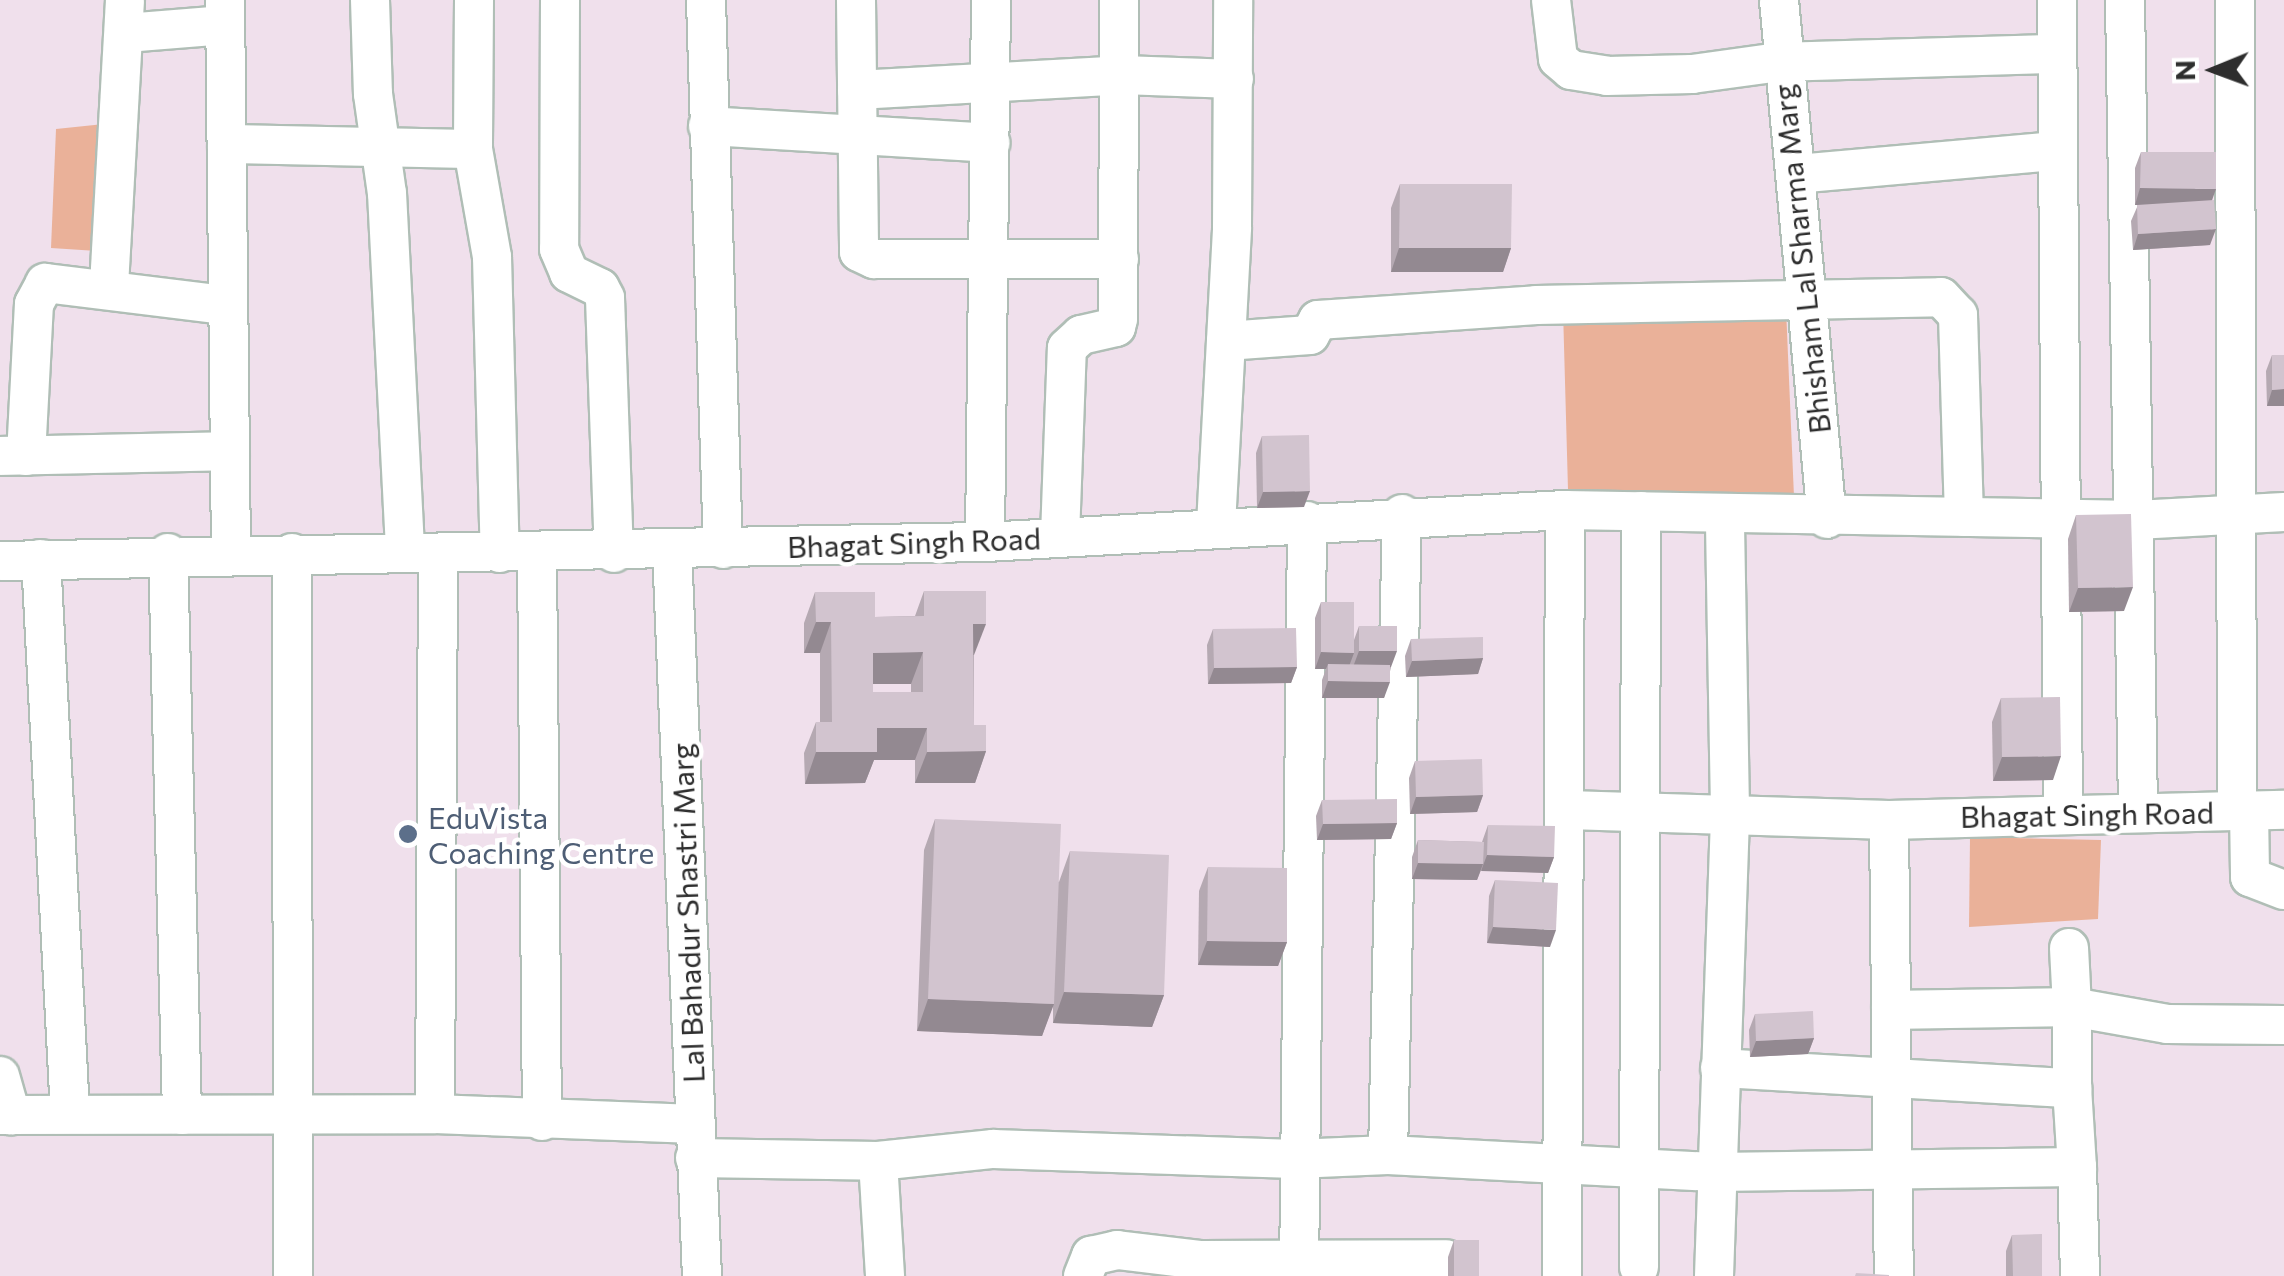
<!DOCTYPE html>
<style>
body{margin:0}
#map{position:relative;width:2284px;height:1276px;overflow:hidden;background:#f0e0ec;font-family:Commissioner,sans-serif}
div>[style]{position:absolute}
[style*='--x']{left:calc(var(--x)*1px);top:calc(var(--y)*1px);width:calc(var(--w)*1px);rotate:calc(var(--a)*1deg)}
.green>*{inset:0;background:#eab199}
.roads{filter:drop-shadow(2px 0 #b0beb6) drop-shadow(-2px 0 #b0beb6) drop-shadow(0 2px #b0beb6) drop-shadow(0 -2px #b0beb6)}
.minor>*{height:38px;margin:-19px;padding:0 19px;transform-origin:19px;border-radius:19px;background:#fff}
.wall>*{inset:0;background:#b5a9b2}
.shaded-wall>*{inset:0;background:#938991}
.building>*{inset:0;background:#d2c4cf}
.dots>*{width:28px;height:28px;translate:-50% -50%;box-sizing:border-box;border:5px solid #fff;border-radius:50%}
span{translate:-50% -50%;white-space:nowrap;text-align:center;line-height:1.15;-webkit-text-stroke:9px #fff;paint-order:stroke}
.street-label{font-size:30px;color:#2e2e2e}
.service-label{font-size:30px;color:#4e5e75}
.left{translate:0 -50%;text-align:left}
.north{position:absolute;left:2164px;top:20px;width:100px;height:100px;-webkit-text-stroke:8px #fff;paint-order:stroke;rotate:269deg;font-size:28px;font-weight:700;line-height:40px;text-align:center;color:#2e2e2e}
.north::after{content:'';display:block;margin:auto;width:35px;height:45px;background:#2e2e2e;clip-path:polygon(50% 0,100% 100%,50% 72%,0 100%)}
</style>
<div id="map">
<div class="green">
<i style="clip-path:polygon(104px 124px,97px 251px,51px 248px,56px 129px)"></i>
<i style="clip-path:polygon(1786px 308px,1794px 497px,1676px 501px,1568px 490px,1563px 310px)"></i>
<i style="clip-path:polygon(1970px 837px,2101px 840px,2098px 919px,1969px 927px)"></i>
</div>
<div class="roads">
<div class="minor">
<i style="--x:225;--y:0;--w:553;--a:89.38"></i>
<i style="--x:370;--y:0;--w:94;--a:88.2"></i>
<i style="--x:373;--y:94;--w:100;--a:82"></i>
<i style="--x:387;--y:193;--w:360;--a:87.1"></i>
<i style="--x:474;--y:0;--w:149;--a:90.4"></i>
<i style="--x:473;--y:149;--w:110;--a:80"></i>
<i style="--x:492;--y:257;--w:296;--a:88.5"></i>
<i style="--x:560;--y:0;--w:249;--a:90.2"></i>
<i style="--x:559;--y:249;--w:26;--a:67"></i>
<i style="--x:569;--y:273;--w:34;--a:26"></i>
<i style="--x:600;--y:288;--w:11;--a:63"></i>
<i style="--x:605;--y:298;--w:255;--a:88"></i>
<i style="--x:706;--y:0;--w:549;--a:88.23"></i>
<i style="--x:856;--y:0;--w:252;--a:89.3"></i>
<i style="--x:859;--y:252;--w:17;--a:25"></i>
<i style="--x:874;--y:259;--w:245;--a:0"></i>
<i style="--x:1551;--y:0;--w:59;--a:83.2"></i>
<i style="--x:1558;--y:59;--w:17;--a:40"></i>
<i style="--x:1571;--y:70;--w:36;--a:9"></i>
<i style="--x:1607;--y:76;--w:85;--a:-1.3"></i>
<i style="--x:1692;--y:74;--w:89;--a:-7.8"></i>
<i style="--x:1780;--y:62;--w:276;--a:-1.7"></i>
<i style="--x:1779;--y:0;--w:521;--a:84.72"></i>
<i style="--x:2057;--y:0;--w:814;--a:89.58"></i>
<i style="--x:2125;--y:0;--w:812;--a:89.08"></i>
<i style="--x:2235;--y:0;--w:811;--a:89.86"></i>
<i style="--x:126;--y:33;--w:99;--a:-4.6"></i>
<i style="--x:857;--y:90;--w:265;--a:-3.2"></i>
<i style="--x:1122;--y:75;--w:112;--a:2"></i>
<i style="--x:708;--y:126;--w:283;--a:3.4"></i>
<i style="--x:227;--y:144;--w:246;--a:1.2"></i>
<i style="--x:1797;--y:174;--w:261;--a:-5.1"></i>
<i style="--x:109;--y:286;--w:286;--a:-86.8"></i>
<i style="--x:1226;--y:341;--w:84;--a:-4.1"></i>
<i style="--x:1310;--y:335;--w:17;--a:-62"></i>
<i style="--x:1318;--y:320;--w:219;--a:-3.9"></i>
<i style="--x:1536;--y:305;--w:405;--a:-1.1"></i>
<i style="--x:1941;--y:297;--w:25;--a:47"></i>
<i style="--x:1958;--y:315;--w:202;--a:88.3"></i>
<i style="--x:0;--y:456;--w:230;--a:-1.2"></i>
<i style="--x:26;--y:456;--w:152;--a:-87"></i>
<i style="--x:34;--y:304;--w:24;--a:-62"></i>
<i style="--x:45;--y:283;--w:181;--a:7"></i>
<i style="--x:1216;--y:525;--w:298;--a:-86.9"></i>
<i style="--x:1232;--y:227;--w:227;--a:-89.7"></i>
<i style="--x:1060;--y:536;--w:188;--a:-87.9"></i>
<i style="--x:1067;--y:348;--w:19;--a:-43"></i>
<i style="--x:1081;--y:335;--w:36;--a:-13"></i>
<i style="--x:1116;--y:327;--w:8;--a:-76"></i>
<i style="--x:1118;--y:319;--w:319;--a:-89.8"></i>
<i style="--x:985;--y:542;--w:542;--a:-89.37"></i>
<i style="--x:672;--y:549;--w:728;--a:87.64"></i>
<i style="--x:537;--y:552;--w:569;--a:89.5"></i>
<i style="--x:168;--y:553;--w:562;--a:88.57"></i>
<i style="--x:292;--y:553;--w:723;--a:89.92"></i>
<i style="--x:41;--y:559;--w:555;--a:87"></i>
<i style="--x:0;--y:561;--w:985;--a:-1.11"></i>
<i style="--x:985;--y:542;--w:581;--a:-3.16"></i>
<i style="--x:1565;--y:510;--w:571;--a:1"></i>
<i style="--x:2136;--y:520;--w:148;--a:-3.1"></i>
<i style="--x:1568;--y:810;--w:321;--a:1.8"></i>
<i style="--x:1889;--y:820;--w:395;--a:-1.5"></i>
<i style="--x:2249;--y:810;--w:67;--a:89.1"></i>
<i style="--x:2250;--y:877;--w:36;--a:21"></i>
<i style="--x:1889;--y:820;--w:456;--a:89.4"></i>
<i style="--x:2069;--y:948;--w:59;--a:87.1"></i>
<i style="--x:2072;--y:1007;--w:97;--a:10.1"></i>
<i style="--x:2167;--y:1024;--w:117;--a:0.5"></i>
<i style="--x:1891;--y:1010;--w:181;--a:-0.9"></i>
<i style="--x:2072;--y:1007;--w:81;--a:90"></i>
<i style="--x:1720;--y:1068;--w:353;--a:3.3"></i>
<i style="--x:2072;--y:1088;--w:79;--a:86.4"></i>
<i style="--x:0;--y:1076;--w:41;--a:74.2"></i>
<i style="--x:435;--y:1114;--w:561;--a:-89.69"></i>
<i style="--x:0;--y:1115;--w:435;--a:-0.1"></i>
<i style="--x:435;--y:1114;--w:260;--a:2.2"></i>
<i style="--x:1388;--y:1155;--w:641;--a:-88.75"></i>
<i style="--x:695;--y:1158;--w:183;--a:0.9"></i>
<i style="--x:878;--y:1161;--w:116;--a:-6"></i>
<i style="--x:993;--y:1149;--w:302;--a:1.9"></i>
<i style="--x:1295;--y:1159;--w:93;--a:-2.5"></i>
<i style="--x:1388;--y:1155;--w:327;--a:3"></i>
<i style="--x:1715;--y:1172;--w:362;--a:-0.8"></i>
<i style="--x:2077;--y:1167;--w:109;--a:88.4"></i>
<i style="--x:878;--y:1161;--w:115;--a:86.5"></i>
<i style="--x:1639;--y:1267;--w:756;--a:-89.85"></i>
<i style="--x:1083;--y:1276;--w:22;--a:-68"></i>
<i style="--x:1091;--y:1256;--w:27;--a:-13"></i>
<i style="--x:1117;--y:1250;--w:85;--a:6.8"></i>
<i style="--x:1201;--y:1260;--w:245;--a:-0.2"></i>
<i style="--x:1299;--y:1276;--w:755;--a:-89.39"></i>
<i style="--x:1562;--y:1276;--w:766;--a:-89.78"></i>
<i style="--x:1714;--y:1276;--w:466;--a:-88"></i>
<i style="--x:1730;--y:810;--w:296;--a:-91"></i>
</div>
</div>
<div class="wall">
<i style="clip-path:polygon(2141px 152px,2212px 200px,2210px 245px,2133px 250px,2131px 221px,2138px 205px,2135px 205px,2135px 168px)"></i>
<i style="clip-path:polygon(1400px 184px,1511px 248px,1503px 272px,1391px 272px,1391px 208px)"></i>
<i style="clip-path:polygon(2272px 355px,2284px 355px,2284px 406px,2267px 406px,2266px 371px)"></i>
<i style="clip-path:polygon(1262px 436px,1304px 507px,1257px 508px,1256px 453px)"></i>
<i style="clip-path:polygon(2076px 515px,2124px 611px,2069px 612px,2068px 539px)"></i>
<i style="clip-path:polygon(evenodd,924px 591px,974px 655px,974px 725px,986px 751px,975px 783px,915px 783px,915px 760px,874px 760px,865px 783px,805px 784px,804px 753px,816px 722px,820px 722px,820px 653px,804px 653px,804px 623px,815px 592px,875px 617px,915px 616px,924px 591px,873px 684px,911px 684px,911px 692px,873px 692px,873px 684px)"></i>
<i style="clip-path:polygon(1321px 602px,1354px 640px,1359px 626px,1391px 667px,1384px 698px,1322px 698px,1322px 680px,1326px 669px,1315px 669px,1315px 618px)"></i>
<i style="clip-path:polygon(1213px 629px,1297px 667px,1291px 683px,1208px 684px,1207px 645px)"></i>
<i style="clip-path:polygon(1411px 639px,1483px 658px,1478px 674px,1406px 677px,1405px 656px)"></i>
<i style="clip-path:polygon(2001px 698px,2053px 780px,1993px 781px,1992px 722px)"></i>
<i style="clip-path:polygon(1415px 761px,1483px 795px,1477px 812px,1410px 814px,1409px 778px)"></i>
<i style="clip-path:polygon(1322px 800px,1397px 823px,1391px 839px,1317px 840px,1316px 816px)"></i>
<i style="clip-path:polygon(935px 819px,1059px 882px,1070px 851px,1164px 995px,1152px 1027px,1053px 1023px,1053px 1005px,1042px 1036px,917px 1031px,924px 850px)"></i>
<i style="clip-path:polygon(1488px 825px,1554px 857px,1548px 873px,1481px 870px,1477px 880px,1412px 879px,1412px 857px,1418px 840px,1482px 842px)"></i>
<i style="clip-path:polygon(1208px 867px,1287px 942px,1278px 966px,1198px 965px,1199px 891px)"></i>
<i style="clip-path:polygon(1495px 880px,1550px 947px,1487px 943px,1489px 896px)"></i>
<i style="clip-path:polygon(1755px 1014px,1814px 1038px,1808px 1054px,1750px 1057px,1749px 1030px)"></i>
<i style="clip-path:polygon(2012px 1235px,2042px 1276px,2006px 1276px,2006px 1251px)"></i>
<i style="clip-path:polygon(1454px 1240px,1479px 1276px,1448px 1276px,1448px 1257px)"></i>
</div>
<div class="shaded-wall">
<i style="clip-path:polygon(2140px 188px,2216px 189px,2210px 206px,2135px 205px)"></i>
<i style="clip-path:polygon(2216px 229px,2210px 245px,2133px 250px,2138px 234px)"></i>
<i style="clip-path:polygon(1399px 248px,1511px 248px,1503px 272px,1391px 272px)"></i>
<i style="clip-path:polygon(2284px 389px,2284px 406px,2267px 406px,2272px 390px)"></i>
<i style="clip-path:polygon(1310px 491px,1304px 507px,1257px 508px,1263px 492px)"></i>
<i style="clip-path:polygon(2133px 587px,2124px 611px,2069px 612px,2078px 588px)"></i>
<i style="clip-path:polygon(816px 622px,831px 622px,820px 653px,804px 653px)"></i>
<i style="clip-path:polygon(973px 624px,986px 624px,974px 655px,962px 655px)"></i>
<i style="clip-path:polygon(1359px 651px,1397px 651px,1391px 667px,1353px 667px)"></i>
<i style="clip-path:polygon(923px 652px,911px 684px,862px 684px,873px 653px)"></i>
<i style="clip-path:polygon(1321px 652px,1354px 653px,1348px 669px,1328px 664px,1326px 669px,1315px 669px)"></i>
<i style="clip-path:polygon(1483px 658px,1478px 674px,1406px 677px,1412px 661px)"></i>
<i style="clip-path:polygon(1297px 667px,1291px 683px,1208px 684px,1214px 668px)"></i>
<i style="clip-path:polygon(1328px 681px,1390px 682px,1384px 698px,1322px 698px)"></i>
<i style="clip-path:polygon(877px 728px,927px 728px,915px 760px,874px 760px,865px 783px,805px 784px,816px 752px)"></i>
<i style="clip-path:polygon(986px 751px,975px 783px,915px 783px,927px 752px)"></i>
<i style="clip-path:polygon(2061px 756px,2053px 780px,1993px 781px,2002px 757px)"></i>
<i style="clip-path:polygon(1483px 795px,1477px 812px,1410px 814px,1416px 797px)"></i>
<i style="clip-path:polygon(1397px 823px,1391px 839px,1317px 840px,1323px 824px)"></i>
<i style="clip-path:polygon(1487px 855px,1554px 857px,1548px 873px,1481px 871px)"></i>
<i style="clip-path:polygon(1418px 863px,1483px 864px,1477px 880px,1412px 879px)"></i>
<i style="clip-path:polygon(1493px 927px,1556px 930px,1550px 947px,1487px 943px)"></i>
<i style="clip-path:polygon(1207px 941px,1287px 942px,1278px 966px,1198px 965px)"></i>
<i style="clip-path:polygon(1064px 992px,1164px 995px,1152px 1027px,1053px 1023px)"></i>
<i style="clip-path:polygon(928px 999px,1054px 1004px,1042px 1036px,917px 1031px)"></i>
<i style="clip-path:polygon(1814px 1038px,1808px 1054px,1750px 1057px,1756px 1041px)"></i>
</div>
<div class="building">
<i style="clip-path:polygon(2141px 152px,2216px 152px,2216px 189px,2140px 188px)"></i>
<i style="clip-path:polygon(1400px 184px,1512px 184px,1511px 248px,1399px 248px)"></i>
<i style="clip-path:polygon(2214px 200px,2216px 229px,2138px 234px,2137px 205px)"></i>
<i style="clip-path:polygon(2272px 355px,2284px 355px,2284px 389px,2272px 390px)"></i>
<i style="clip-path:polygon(1309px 435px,1310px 491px,1263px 492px,1262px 436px)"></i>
<i style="clip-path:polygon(2131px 514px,2133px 587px,2078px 588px,2076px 515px)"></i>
<i style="clip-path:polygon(evenodd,924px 591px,986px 591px,986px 624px,973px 624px,974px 725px,986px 725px,986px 751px,927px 752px,927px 728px,877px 728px,877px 752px,816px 752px,816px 722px,832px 722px,831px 622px,816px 622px,815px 592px,875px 592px,875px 617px,924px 616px,924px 591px,923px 652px,923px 692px,873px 692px,873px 653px,923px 652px)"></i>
<i style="clip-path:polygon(1321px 602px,1354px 602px,1354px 653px,1321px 652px)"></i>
<i style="clip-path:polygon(1359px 626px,1397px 626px,1397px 651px,1359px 651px)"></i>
<i style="clip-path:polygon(1296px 628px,1297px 667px,1214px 668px,1213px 629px)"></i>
<i style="clip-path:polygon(1483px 637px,1483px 658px,1412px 661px,1411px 639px)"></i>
<i style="clip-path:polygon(1328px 664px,1390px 665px,1390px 682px,1328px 681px)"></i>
<i style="clip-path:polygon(2060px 697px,2061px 756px,2002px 757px,2001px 698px)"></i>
<i style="clip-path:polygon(1482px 759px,1483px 795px,1416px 797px,1415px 761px)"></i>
<i style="clip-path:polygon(1397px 799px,1397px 823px,1323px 824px,1322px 800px)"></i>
<i style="clip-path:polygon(935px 819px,1061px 824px,1054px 1004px,928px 999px)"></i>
<i style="clip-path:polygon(1488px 825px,1555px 826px,1554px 857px,1487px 855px)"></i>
<i style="clip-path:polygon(1418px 840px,1484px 842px,1483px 864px,1418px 863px)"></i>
<i style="clip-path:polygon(1070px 851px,1169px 855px,1164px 995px,1064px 992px)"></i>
<i style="clip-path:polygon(1208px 867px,1287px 868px,1287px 942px,1207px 941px)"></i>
<i style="clip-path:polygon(1495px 880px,1558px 883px,1556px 930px,1493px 927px)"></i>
<i style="clip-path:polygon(1813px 1011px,1814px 1038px,1756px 1041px,1755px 1014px)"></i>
<i style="clip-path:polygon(2042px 1234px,2042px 1276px,2013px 1276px,2012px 1235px)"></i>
<i style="clip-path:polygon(1454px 1240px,1479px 1240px,1479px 1276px,1454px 1276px)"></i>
<i style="clip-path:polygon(1856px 1273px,1889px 1275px,1889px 1276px,1855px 1276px)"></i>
</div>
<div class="dots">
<i style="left:408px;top:834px;background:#5c6f8a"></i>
</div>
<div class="street-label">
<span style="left:1801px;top:259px;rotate:-96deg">Bhisham Lal Sharma Marg</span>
<span style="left:914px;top:542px;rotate:-2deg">Bhagat Singh Road</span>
<span style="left:2087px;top:814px;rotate:-1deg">Bhagat Singh Road</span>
<span style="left:687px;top:913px;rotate:-92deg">Lal Bahadur Shastri Marg</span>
</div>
<div class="service-label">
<span class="left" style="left:428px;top:834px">EduVista<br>Coaching Centre</span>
</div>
<div class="north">N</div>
</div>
